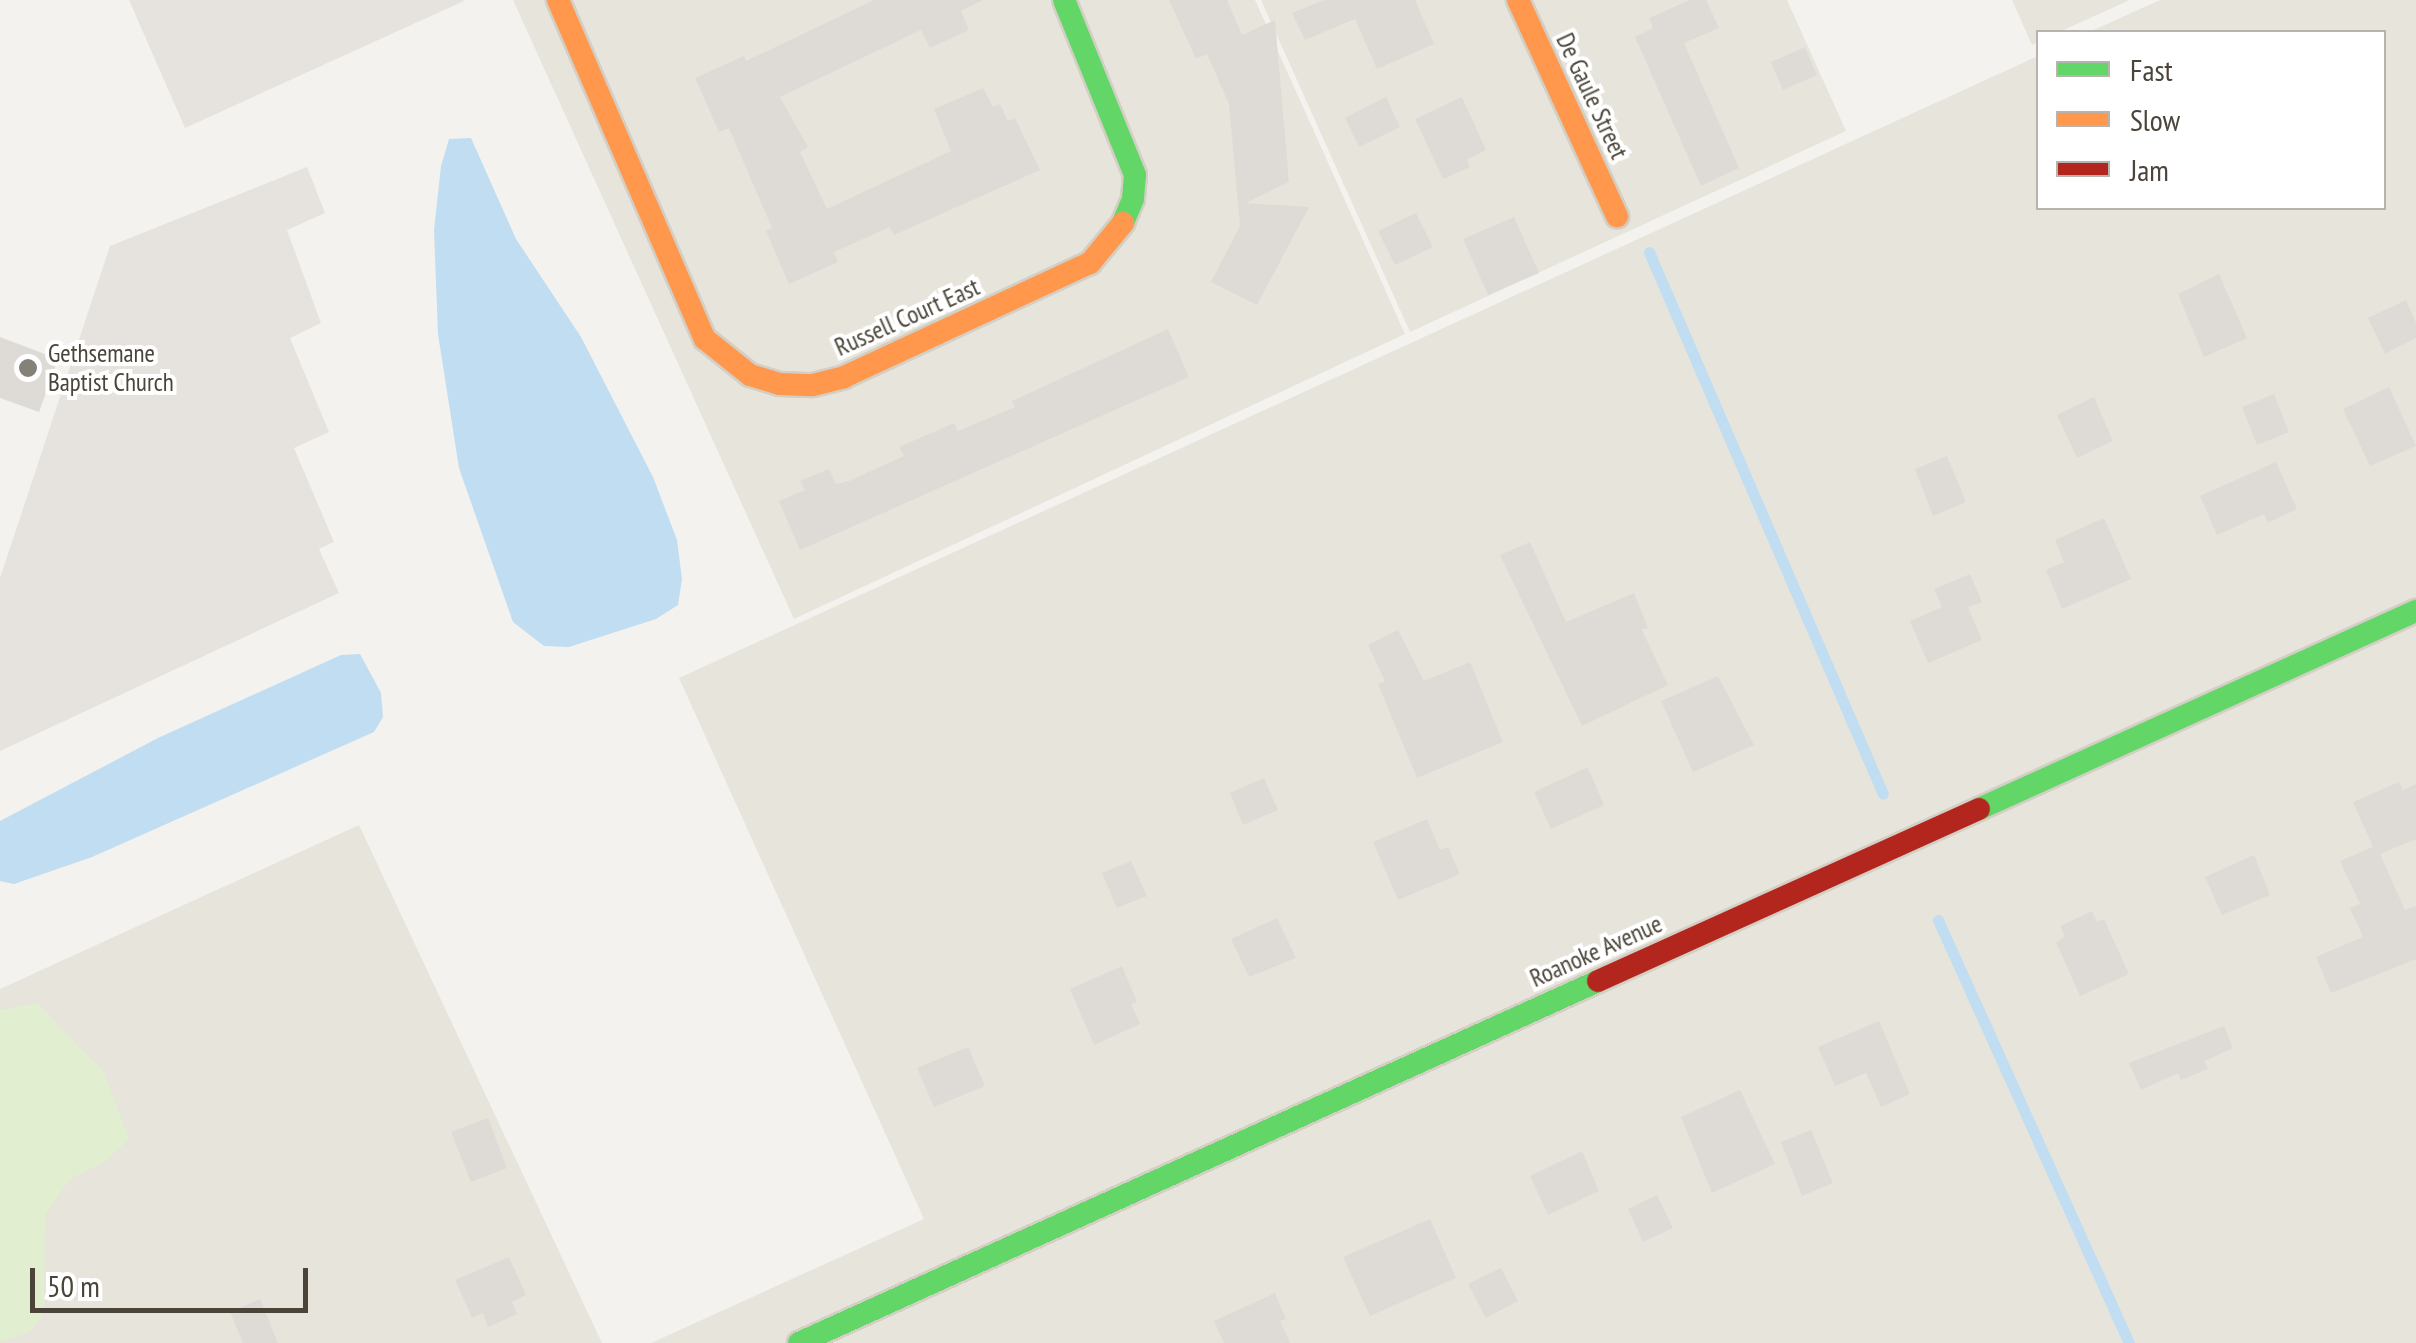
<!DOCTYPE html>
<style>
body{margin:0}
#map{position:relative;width:2416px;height:1343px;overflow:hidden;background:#f4f2ee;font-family:"PT Sans Narrow",sans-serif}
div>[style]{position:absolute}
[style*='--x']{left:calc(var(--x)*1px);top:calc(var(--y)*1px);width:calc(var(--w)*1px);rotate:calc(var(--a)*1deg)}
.residential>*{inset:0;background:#e7e4dc}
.green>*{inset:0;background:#e1eecf}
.parking>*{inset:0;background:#e6e3df}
.water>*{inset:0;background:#c0ddf1}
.stream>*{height:11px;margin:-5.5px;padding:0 5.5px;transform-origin:5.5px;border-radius:5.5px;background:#c0ddf1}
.building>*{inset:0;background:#dedbd6}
.roads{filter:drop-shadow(2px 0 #d3cfc5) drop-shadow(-2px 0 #d3cfc5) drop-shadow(0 2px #d3cfc5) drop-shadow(0 -2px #d3cfc5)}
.fast>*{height:22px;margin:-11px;padding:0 11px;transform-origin:11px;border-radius:11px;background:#63d668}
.slow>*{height:22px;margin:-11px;padding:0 11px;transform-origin:11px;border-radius:11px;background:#ff974d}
.jam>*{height:22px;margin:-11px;padding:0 11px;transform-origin:11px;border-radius:11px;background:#b3261e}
.dots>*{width:28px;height:28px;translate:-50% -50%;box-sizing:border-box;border:5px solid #fff;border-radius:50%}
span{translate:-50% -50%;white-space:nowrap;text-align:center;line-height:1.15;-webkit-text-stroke:8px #fff;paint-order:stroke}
.street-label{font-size:25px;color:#4b4439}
.poi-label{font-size:25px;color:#4b4439}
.left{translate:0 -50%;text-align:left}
.legend{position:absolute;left:2036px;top:30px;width:350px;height:180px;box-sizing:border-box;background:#fff;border:2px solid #b7b4b0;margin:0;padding:12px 18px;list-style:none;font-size:30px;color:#4b4439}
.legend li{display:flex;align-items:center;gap:20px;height:50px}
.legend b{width:50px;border:2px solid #b7b4b0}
.scale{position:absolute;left:30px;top:1268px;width:278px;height:45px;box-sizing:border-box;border:5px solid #4b4439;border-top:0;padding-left:12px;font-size:30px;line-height:35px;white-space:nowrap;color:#4b4439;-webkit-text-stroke:8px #fff;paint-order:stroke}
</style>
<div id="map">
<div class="residential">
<i style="clip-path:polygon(513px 0,1255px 0,1405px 334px,794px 619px)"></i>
<i style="clip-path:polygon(1261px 0,1787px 0,1846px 131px,1410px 332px)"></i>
<i style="clip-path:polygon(2012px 0,2130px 0,2059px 32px,2038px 32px,2038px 42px,2032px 45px)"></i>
<i style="clip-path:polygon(2160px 0,2416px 0,2416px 1343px,651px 1343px,924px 1219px,679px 678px,2038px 56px,2038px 208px,2384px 208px,2384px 32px,2089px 32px)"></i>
<i style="clip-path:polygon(359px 825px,602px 1343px,0 1343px,0 989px)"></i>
</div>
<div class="green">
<i style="clip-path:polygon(37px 1003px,103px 1071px,129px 1139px,105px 1162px,70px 1179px,45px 1215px,44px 1313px,30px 1332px,0 1342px,0 1010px)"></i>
</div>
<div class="parking">
<i style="clip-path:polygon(129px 0,463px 0,464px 1px,185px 128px)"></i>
<i style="clip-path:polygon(307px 167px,325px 213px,287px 230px,321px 323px,290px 338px,329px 432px,294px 448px,334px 542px,319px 549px,339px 593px,0 751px,0 578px,110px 246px)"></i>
</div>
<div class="water">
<i style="clip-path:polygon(471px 138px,516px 239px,581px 337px,653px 477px,677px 540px,682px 579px,678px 605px,656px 619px,569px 647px,544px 646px,513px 622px,459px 468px,438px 334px,434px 230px,441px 166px,449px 139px)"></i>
<i style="clip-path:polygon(360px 654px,381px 693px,383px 717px,374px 732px,92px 857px,14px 884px,0 881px,0 821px,158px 738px,341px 655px)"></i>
</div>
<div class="stream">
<i style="--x:1649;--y:252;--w:590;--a:66.65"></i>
<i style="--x:1938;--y:920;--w:464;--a:65.7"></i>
</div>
<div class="building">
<i style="clip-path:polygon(874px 0,983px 0,961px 11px,969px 30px,930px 48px,921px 30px,780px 97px,808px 147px,800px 152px,827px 209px,951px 151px,934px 109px,983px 88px,993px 107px,1000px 104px,1008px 121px,1015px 118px,1040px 170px,894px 235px,890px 227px,834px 252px,838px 262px,789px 284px,766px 231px,772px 228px,729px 128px,719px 132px,695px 78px,744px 56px,746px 61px)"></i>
<i style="clip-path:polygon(1169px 0,1227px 0,1242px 35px,1275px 20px,1289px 182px,1246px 203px,1309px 207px,1257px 305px,1211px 282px,1240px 226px,1229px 104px,1207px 54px,1196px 59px)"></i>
<i style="clip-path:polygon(1324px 0,1415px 0,1434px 44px,1377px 69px,1355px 19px,1305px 40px,1292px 13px)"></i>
<i style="clip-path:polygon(1690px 0,1706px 0,1719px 28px,1684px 43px,1739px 168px,1701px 186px,1635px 37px,1653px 28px,1649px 18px)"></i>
<i style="clip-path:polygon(1805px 47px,1817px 75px,1783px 90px,1771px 62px)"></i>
<i style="clip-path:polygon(1386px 97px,1400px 127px,1359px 147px,1345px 118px)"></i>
<i style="clip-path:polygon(1462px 97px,1486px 150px,1467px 160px,1470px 167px,1443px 179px,1415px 119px)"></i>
<i style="clip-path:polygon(1416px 213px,1433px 247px,1395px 265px,1378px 231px)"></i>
<i style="clip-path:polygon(1514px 217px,1539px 273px,1488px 295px,1463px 239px)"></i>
<i style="clip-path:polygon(2219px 274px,2247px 338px,2204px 357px,2178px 294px)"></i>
<i style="clip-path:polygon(2406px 300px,2416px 323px,2416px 338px,2385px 354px,2368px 318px)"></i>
<i style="clip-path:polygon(1168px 329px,1189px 377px,800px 550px,779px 501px,805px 490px,800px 481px,829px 469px,836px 484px,849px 481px,904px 456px,899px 447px,954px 423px,958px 431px,1015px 407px,1012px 401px)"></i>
<i style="clip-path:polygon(0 337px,58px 359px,39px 412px,0 398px)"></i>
<i style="clip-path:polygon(2389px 387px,2416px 446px,2370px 466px,2343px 409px)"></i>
<i style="clip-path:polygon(2274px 394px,2289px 432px,2257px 445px,2242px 407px)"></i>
<i style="clip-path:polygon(2094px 397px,2113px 441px,2077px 458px,2057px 415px)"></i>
<i style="clip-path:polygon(1947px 456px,1966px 502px,1933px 516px,1915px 469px)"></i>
<i style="clip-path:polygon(2276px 462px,2297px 509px,2268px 523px,2264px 514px,2217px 535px,2200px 496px)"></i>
<i style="clip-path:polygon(2104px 518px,2131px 579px,2062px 609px,2046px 570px,2064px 562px,2055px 540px)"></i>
<i style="clip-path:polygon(1530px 542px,1566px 622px,1634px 593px,1648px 628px,1642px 630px,1668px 685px,1582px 726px,1500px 555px)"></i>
<i style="clip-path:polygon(1970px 574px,1982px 602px,1968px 607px,1982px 640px,1928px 663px,1910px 621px,1942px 607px,1934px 589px)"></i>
<i style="clip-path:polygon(1398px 630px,1424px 681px,1470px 662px,1503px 742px,1417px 778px,1378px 684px,1385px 681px,1368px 645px)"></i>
<i style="clip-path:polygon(1718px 676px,1754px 745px,1693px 772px,1661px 701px)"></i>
<i style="clip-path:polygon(1588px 767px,1604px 805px,1551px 829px,1534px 792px)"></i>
<i style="clip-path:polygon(1264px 778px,1278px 810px,1243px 825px,1230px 793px)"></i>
<i style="clip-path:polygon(2399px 782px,2403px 790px,2416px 784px,2416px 839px,2380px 854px,2405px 910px,2416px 906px,2416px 959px,2331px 993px,2316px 957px,2363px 937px,2350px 908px,2360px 904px,2340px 861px,2373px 847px,2353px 802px)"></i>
<i style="clip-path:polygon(1427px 819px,1440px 850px,1448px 847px,1460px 874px,1398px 900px,1373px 842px)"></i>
<i style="clip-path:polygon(2254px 855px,2270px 895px,2222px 915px,2205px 877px)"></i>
<i style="clip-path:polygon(1131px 861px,1147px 896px,1117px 908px,1102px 873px)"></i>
<i style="clip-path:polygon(2092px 911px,2097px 922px,2104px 919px,2129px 974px,2080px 996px,2056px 942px,2065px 937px,2060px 926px)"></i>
<i style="clip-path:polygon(1277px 918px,1296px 958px,1249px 977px,1231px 939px)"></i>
<i style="clip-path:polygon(1122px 966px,1137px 1002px,1131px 1004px,1140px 1024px,1094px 1045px,1070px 989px)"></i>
<i style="clip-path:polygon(1879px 1021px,1910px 1094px,1881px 1107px,1866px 1073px,1835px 1086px,1818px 1047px)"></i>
<i style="clip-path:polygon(2224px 1026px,2233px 1048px,2205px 1061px,2208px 1069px,2181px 1080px,2178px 1073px,2141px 1090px,2129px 1063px)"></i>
<i style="clip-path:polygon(968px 1047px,985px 1086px,934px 1107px,917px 1068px)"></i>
<i style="clip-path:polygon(1740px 1090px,1775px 1164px,1712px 1193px,1681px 1117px)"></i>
<i style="clip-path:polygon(488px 1118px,507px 1168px,471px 1182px,451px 1132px)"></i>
<i style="clip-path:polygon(1811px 1130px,1833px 1183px,1802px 1196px,1781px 1142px)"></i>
<i style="clip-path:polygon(1582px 1151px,1599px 1191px,1548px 1215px,1530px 1176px)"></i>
<i style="clip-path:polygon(1657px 1195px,1673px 1228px,1643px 1242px,1628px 1209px)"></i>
<i style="clip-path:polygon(1430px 1219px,1456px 1278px,1370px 1316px,1343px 1257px)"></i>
<i style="clip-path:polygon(509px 1257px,526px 1295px,512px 1302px,517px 1314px,488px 1327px,483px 1313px,472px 1318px,455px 1280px)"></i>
<i style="clip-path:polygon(1501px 1268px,1518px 1301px,1486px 1318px,1468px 1284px)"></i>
<i style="clip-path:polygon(1275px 1293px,1286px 1319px,1280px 1321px,1290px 1343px,1224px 1343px,1214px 1321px)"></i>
<i style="clip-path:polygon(260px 1299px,278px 1343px,243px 1343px,230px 1312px)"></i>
</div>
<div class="roads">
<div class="fast">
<i style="--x:1064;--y:0;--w:189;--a:67.9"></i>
<i style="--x:1135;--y:175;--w:24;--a:95"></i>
<i style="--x:1133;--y:199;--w:26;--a:113"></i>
<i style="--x:1979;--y:809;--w:480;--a:-24.4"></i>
<i style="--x:799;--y:1343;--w:877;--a:-24.37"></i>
</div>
<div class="slow">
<i style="--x:558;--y:0;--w:369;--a:66.6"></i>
<i style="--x:705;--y:339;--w:58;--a:38.7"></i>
<i style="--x:750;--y:375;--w:31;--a:17"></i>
<i style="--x:780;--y:384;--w:33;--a:2"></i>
<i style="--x:813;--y:385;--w:32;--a:-14"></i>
<i style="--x:844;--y:377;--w:271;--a:-24.9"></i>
<i style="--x:1090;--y:263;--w:52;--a:-50.5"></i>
<i style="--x:1518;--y:0;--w:238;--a:65.4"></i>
</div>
<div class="jam">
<i style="--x:1598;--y:981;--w:418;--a:-24.3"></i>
</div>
</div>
<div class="dots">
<i style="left:28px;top:368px;background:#868178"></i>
</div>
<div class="street-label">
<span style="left:1592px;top:96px;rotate:65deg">De Gaule Street</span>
<span style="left:907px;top:317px;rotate:-24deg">Russell Court East</span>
<span style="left:1596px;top:951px;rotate:-24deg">Roanoke Avenue</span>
</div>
<div class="poi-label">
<span class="left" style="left:48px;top:368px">Gethsemane<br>Baptist Church</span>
</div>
<ul class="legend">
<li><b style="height:12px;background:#63d668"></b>Fast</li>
<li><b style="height:12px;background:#ff974d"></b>Slow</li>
<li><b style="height:12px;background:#b3261e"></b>Jam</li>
</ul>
<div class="scale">50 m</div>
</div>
